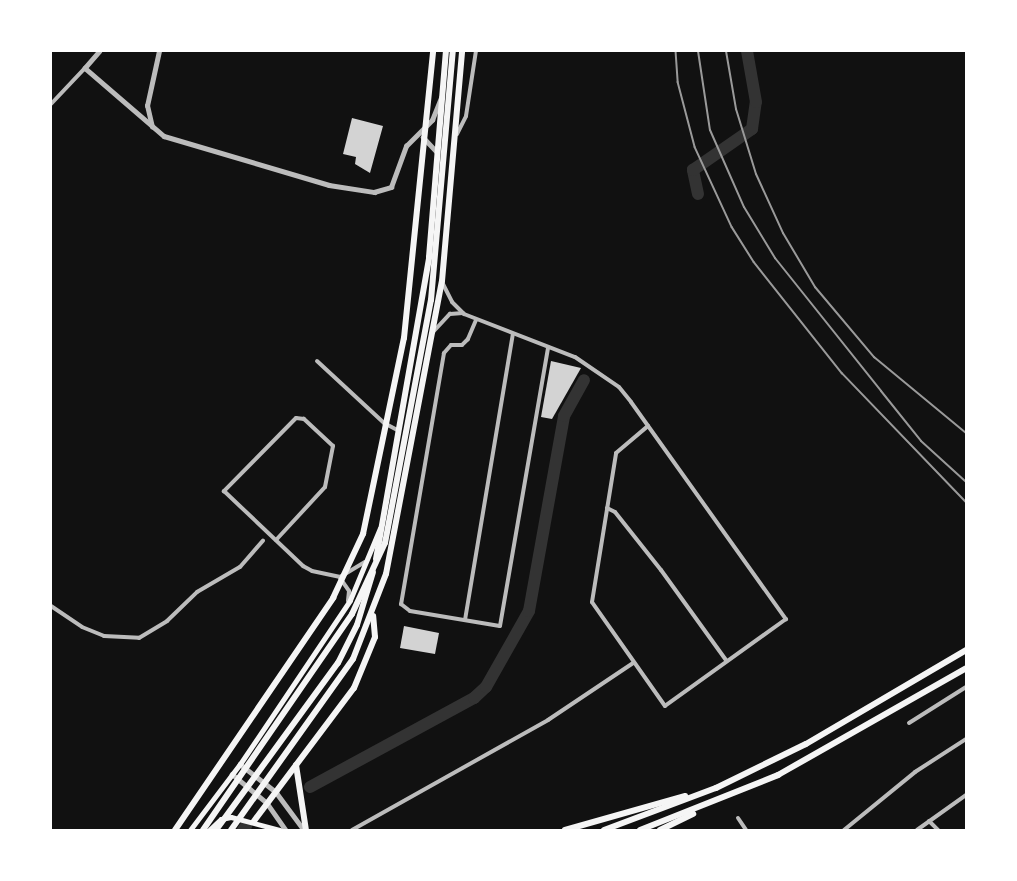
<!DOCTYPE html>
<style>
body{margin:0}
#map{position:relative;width:1017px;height:881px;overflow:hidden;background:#111;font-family:Ubuntu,sans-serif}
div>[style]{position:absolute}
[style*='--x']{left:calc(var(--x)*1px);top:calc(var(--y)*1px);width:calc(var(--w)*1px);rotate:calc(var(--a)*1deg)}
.river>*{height:12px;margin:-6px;padding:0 6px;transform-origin:6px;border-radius:6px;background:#333}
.building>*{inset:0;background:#d3d3d3}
.minor>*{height:4px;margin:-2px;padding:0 2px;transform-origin:2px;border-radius:2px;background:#bcbcbc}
.tertiary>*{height:4.5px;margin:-2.25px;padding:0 2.25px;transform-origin:2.25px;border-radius:2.25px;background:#bcbcbc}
.secondary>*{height:5px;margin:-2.5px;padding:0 2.5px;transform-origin:2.5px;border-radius:2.5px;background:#f5f5f5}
.trunk>*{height:6px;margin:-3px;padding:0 3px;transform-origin:3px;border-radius:3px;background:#f5f5f5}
.motorway>*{height:6px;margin:-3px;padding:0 3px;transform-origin:3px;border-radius:3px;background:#f5f5f5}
.tram>*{height:1.5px;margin:-0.75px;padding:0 0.75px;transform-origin:0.75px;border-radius:0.75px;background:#9a9a9a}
.rail>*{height:2px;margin:-1px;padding:0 1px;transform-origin:1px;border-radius:1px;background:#9a9a9a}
span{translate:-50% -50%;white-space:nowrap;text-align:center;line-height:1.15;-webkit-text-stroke:6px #fff;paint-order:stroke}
.frame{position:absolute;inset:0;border:52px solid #fff;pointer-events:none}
</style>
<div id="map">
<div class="river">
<i style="--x:698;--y:194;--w:25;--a:-102"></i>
<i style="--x:693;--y:170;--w:72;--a:-34.8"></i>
<i style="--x:752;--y:129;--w:27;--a:-82"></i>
<i style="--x:756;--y:102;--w:52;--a:-100"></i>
<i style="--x:310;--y:787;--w:187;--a:-28.5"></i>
<i style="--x:474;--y:698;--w:16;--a:-43"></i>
<i style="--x:486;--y:687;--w:87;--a:-60.5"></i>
<i style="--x:529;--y:611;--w:198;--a:-79.8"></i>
<i style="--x:564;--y:416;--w:41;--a:-60.9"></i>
<i style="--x:243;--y:830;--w:5;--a:-53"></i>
</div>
<div class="building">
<i style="clip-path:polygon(352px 118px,383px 126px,370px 173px,355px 164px,356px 157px,343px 154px)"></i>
<i style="clip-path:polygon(551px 361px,581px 368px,552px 419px,541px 417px)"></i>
<i style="clip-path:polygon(404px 626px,439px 633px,435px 654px,400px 648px)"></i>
</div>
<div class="minor">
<i style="--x:51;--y:104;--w:50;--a:-46.6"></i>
<i style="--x:457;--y:134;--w:20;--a:-63"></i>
<i style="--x:466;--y:116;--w:66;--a:-81.3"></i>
<i style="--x:443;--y:284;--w:20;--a:63"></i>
<i style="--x:452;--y:302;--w:17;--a:45"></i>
<i style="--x:464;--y:314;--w:119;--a:21.2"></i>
<i style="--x:575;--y:357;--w:53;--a:34.3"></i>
<i style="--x:619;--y:387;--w:19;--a:51"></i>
<i style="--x:631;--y:402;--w:267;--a:54.5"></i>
<i style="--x:786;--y:619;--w:149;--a:144.3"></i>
<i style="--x:665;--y:706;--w:127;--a:-125.1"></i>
<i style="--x:592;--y:602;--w:151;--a:-80.8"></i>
<i style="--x:616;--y:453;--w:42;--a:-40.2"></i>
<i style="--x:476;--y:320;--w:21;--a:113"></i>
<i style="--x:468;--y:339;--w:8;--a:135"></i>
<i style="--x:462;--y:345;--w:11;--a:180"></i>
<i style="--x:451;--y:345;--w:11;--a:131"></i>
<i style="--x:444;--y:353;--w:255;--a:99.7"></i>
<i style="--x:401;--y:604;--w:11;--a:38"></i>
<i style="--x:410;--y:611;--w:91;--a:9.5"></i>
<i style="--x:500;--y:626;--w:283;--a:-80.2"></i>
<i style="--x:433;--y:332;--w:25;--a:-47"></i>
<i style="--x:450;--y:314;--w:13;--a:-4"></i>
<i style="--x:317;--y:361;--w:91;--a:42.8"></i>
<i style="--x:384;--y:423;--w:15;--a:28"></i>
<i style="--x:607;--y:508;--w:9;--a:27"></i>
<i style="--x:615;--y:512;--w:74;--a:51.6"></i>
<i style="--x:661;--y:570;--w:111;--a:54.2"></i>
<i style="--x:276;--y:540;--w:72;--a:-47.2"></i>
<i style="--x:325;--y:487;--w:42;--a:-79"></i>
<i style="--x:333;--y:446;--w:40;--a:-137"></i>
<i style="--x:304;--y:419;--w:8;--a:-173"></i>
<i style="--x:296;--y:418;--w:103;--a:134.6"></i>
<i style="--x:224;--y:491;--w:109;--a:43.5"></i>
<i style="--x:303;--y:566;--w:10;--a:29"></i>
<i style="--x:312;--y:571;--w:29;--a:12"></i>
<i style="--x:340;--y:577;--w:29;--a:-31"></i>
<i style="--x:340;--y:578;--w:16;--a:55"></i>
<i style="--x:349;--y:591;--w:10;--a:96"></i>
<i style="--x:51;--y:606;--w:37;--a:34"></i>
<i style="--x:82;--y:627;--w:24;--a:22"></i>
<i style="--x:104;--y:636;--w:35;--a:3"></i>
<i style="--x:139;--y:638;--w:33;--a:-31"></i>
<i style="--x:167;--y:621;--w:42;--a:-44"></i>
<i style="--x:197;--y:592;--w:50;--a:-30.2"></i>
<i style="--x:240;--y:567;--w:35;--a:-49"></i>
<i style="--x:465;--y:620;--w:290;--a:-80.5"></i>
<i style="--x:909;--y:723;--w:67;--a:-32.3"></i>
<i style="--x:738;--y:818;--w:14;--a:56"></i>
<i style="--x:929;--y:821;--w:13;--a:45"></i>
<i style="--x:352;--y:830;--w:225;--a:-29.3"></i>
<i style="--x:548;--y:720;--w:102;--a:-33.8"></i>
<i style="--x:844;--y:830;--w:92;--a:-39.2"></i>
<i style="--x:915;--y:772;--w:61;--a:-32.9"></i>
<i style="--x:917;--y:830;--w:60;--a:-35.5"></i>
</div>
<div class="tertiary">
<i style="--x:100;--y:51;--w:23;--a:131"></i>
<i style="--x:85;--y:68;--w:104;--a:40.7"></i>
<i style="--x:164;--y:136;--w:172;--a:16.5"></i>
<i style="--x:329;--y:185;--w:46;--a:8.8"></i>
<i style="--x:374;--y:192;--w:18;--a:-16"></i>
<i style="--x:391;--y:187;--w:44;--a:-69.9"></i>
<i style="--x:406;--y:146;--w:37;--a:-45"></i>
<i style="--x:432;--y:120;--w:24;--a:-68"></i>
<i style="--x:152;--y:127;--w:22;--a:-103"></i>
<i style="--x:147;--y:106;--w:56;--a:-77.7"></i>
<i style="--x:423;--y:137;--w:21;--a:47"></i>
<i style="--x:240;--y:764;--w:46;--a:37.9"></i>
<i style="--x:276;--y:792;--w:47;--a:53.6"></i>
<i style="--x:232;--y:774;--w:45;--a:39.6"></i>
<i style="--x:267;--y:803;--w:33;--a:55"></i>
</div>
<div class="secondary">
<i style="--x:190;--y:830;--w:83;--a:-52.9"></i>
<i style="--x:240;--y:764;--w:197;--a:-56.1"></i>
<i style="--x:350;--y:600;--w:78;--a:-67.4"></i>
<i style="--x:209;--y:830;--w:16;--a:-43"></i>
<i style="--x:221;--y:819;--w:10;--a:-11"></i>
<i style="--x:231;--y:817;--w:51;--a:14.9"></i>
</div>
<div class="trunk">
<i style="--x:376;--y:559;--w:307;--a:-80"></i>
<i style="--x:429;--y:257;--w:207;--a:-85.3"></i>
<i style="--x:296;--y:765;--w:66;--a:81.3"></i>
<i style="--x:254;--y:821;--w:166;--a:-53.1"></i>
<i style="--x:354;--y:688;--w:55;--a:-67.6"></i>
<i style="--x:375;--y:637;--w:21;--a:-95"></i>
<i style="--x:216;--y:830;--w:207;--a:-53.9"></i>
<i style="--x:338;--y:663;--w:42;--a:-63.4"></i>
<i style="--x:357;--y:625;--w:55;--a:-73.2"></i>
<i style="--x:231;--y:830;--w:210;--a:-54.5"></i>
<i style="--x:353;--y:659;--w:91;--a:-68.8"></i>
<i style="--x:386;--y:574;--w:298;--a:-79.2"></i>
<i style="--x:442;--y:281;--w:231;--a:-85"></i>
<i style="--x:565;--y:830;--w:125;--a:-15.8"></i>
<i style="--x:604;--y:830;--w:120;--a:-20.6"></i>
<i style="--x:716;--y:788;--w:100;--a:-26.1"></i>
<i style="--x:806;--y:744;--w:186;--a:-30.4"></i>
<i style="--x:640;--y:830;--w:149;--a:-21.7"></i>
<i style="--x:778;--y:775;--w:216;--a:-29.6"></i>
<i style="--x:660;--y:830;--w:37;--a:-26"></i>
</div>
<div class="motorway">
<i style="--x:175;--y:830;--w:281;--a:-55.7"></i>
<i style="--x:333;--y:598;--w:71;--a:-64.9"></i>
<i style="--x:363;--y:534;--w:200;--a:-78.2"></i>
<i style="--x:404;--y:338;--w:288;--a:-84.2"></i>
<i style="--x:203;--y:830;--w:262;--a:-55.4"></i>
<i style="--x:352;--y:614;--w:78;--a:-65.1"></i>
<i style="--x:385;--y:543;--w:247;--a:-79.3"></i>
<i style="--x:431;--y:300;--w:250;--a:-85"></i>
</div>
<div class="tram">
<i style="--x:676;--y:51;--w:31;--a:86"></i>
<i style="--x:678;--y:82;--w:67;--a:75.3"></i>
<i style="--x:695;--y:147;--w:88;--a:65.2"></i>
<i style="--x:732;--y:227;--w:41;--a:57.8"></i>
<i style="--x:754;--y:262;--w:142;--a:51.6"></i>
<i style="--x:842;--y:373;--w:179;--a:46.1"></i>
</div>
<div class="rail">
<i style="--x:698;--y:51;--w:80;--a:81.4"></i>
<i style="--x:710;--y:130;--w:84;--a:66.2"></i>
<i style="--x:744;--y:207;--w:60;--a:58.7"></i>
<i style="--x:775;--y:258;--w:170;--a:51.4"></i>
<i style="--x:881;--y:391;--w:64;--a:51.3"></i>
<i style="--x:921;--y:441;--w:61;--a:42.3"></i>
<i style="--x:726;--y:51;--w:59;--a:80.2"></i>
<i style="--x:736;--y:109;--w:68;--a:72.9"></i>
<i style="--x:756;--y:174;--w:65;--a:65.4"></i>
<i style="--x:783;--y:233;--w:63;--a:59.3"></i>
<i style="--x:815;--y:287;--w:92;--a:49.9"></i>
<i style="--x:874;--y:357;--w:119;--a:39.6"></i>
</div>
<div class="frame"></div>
</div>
